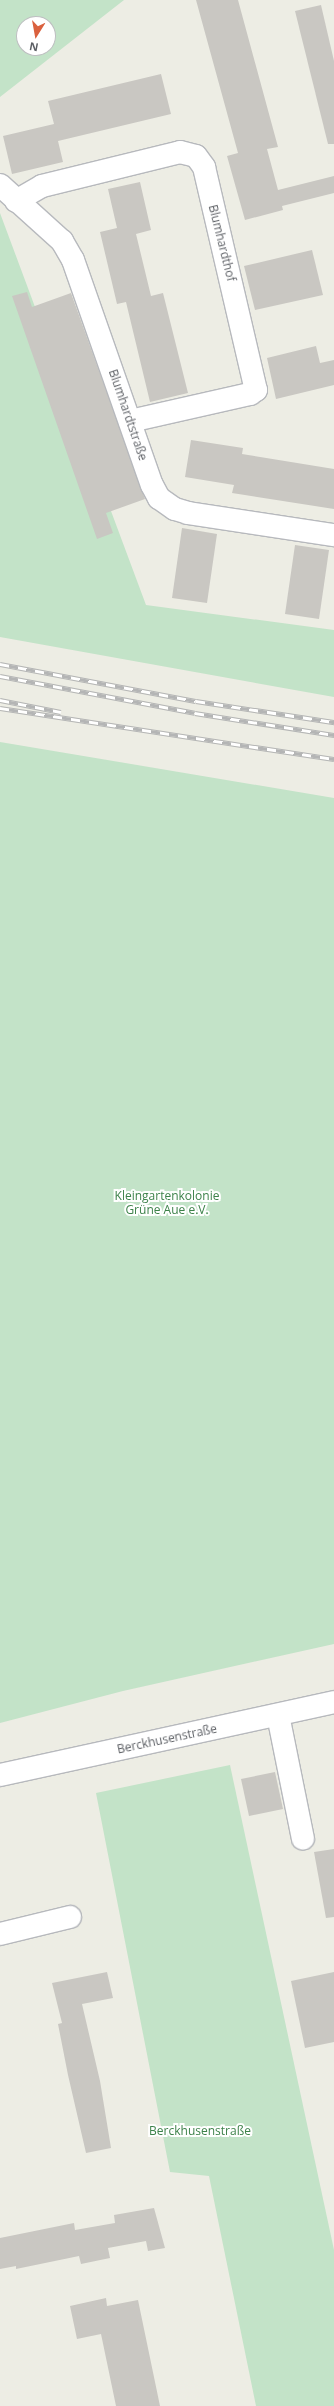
<!DOCTYPE html>
<meta charset="utf-8">
<style>
body{margin:0}
#map{position:relative;width:334px;height:2406px;overflow:hidden;background:#edede4;font-family:"Open Sans",sans-serif}
div>[style]{position:absolute}
[style*='--x']{left:calc(var(--x)*1px);top:calc(var(--y)*1px);width:calc(var(--w)*1px);rotate:calc(var(--a)*1deg)}
.green>*{inset:0;background:#c3e3c8}
.building>*{inset:0;background:#c9c7c2}
.roads{filter:drop-shadow(1px 0 #b7b9bd) drop-shadow(-1px 0 #b7b9bd) drop-shadow(0 1px #b7b9bd) drop-shadow(0 -1px #b7b9bd)}
.minor>*{height:22px;margin:-11px;padding:0 11px;transform-origin:11px;border-radius:11px;background:#fff}
.rail>*{height:4.5px;margin-top:-2.25px;transform-origin:0;background:repeating-linear-gradient(90deg,#fff 0 9px,#b4b5b5 0 18px);box-sizing:border-box;border-block:1px solid #b4b5b5}
span{translate:-50% -50%;white-space:nowrap;text-align:center;line-height:1.15;-webkit-text-stroke:4px #fff;paint-order:stroke}
.street-label{font-size:12px;color:#5c5f64}
.park-label{font-size:12px;color:#3d824a}
.north{position:absolute;left:16px;top:16px;width:40px;height:40px;box-sizing:border-box;background:#fff;border:1px solid #bebfc1;border-radius:50%;rotate:191deg;font-size:11px;font-weight:700;line-height:16px;text-align:center;color:#5c5f64}
.north::after{content:'';display:block;margin:auto;width:14px;height:18px;background:#da613e;clip-path:polygon(50% 0,100% 100%,50% 72%,0 100%)}
</style>
<div id="map">
<div class="green">
<i style="clip-path:polygon(evenodd,0 0,124px 0,0 97px,0 0,24px 24px,48px 24px,48px 48px,24px 48px,24px 24px)"></i>
<i style="clip-path:polygon(0 213px,146px 605px,334px 630px,334px 697px,0 637px)"></i>
<i style="clip-path:polygon(0 742px,334px 798px,334px 1644px,123px 1691px,0 1723px)"></i>
<i style="clip-path:polygon(230px 1765px,334px 2250px,334px 2406px,256px 2406px,209px 2176px,170px 2172px,96px 1793px)"></i>
</div>
<div class="building">
<i style="clip-path:polygon(196px 0,238px 0,278px 147px,267px 149px,278px 190px,334px 176px,334px 193px,282px 206px,283px 210px,245px 220px,227px 156px,238px 153px)"></i>
<i style="clip-path:polygon(321px 5px,334px 61px,334px 144px,328px 144px,295px 11px)"></i>
<i style="clip-path:polygon(161px 74px,171px 114px,58px 141px,63px 162px,12px 174px,3px 136px,54px 124px,48px 101px)"></i>
<i style="clip-path:polygon(140px 182px,151px 230px,136px 234px,151px 296px,163px 293px,188px 393px,150px 402px,126px 302px,117px 304px,100px 232px,117px 228px,108px 189px)"></i>
<i style="clip-path:polygon(312px 250px,323px 295px,255px 310px,244px 266px)"></i>
<i style="clip-path:polygon(27px 292px,32px 307px,71px 293px,145px 499px,106px 513px,113px 533px,97px 539px,12px 296px)"></i>
<i style="clip-path:polygon(316px 346px,320px 363px,334px 360px,334px 385px,276px 399px,267px 358px)"></i>
<i style="clip-path:polygon(191px 440px,243px 448px,242px 454px,334px 469px,334px 509px,232px 493px,234px 485px,185px 477px)"></i>
<i style="clip-path:polygon(182px 528px,217px 534px,207px 603px,172px 598px)"></i>
<i style="clip-path:polygon(295px 545px,329px 550px,319px 619px,285px 614px)"></i>
<i style="clip-path:polygon(275px 1772px,283px 1809px,249px 1816px,241px 1779px)"></i>
<i style="clip-path:polygon(334px 1849px,334px 1917px,326px 1918px,314px 1852px)"></i>
<i style="clip-path:polygon(107px 1972px,113px 1998px,82px 2004px,100px 2081px,111px 2148px,86px 2153px,68px 2075px,58px 2024px,62px 2023px,52px 1983px)"></i>
<i style="clip-path:polygon(334px 1972px,334px 2042px,305px 2048px,291px 1981px)"></i>
<i style="clip-path:polygon(154px 2208px,165px 2248px,148px 2251px,146px 2241px,108px 2248px,110px 2258px,81px 2264px,79px 2256px,16px 2269px,16px 2266px,0 2269px,0 2238px,74px 2223px,75px 2230px,115px 2223px,114px 2215px)"></i>
<i style="clip-path:polygon(106px 2298px,107px 2306px,138px 2300px,160px 2406px,116px 2406px,101px 2334px,77px 2339px,70px 2306px)"></i>
</div>
<div class="roads">
<div class="minor">
<i style="--x:0;--y:185;--w:84;--a:42.1"></i>
<i style="--x:62;--y:241;--w:22;--a:60"></i>
<i style="--x:73;--y:260;--w:238;--a:70.7"></i>
<i style="--x:152;--y:485;--w:15;--a:62"></i>
<i style="--x:159;--y:498;--w:19;--a:35"></i>
<i style="--x:175;--y:509;--w:14;--a:17"></i>
<i style="--x:188;--y:513;--w:148;--a:8.6"></i>
<i style="--x:16;--y:201;--w:30;--a:-30"></i>
<i style="--x:42;--y:186;--w:142;--a:-13.8"></i>
<i style="--x:180;--y:152;--w:16;--a:14"></i>
<i style="--x:196;--y:156;--w:14;--a:54"></i>
<i style="--x:204;--y:167;--w:229;--a:76.9"></i>
<i style="--x:256;--y:390;--w:7;--a:146"></i>
<i style="--x:250;--y:394;--w:123;--a:167.3"></i>
<i style="--x:278;--y:1715;--w:126;--a:78.6"></i>
<i style="--x:0;--y:1775;--w:342;--a:-12.3"></i>
<i style="--x:0;--y:1934;--w:72;--a:-13.7"></i>
</div>
</div>
<div class="rail">
<i style="--x:0;--y:664;--w:199;--a:10.7"></i>
<i style="--x:196;--y:701;--w:140;--a:8.7"></i>
<i style="--x:0;--y:676;--w:198;--a:10.7"></i>
<i style="--x:195;--y:713;--w:141;--a:9"></i>
<i style="--x:0;--y:700;--w:62;--a:11.1"></i>
<i style="--x:0;--y:708;--w:338;--a:8.7"></i>
</div>
<div class="street-label">
<span style="left:222px;top:243px;rotate:76deg">Blumhardthof</span>
<span style="left:128px;top:415px;rotate:71deg">Blumhardtstraße</span>
<span style="left:167px;top:1739px;rotate:-12deg">Berckhusenstraße</span>
</div>
<div class="park-label">
<span style="left:167px;top:1203px">Kleingartenkolonie<br>Grüne Aue e.V.</span>
<span style="left:200px;top:2131px">Berckhusenstraße</span>
</div>
<div class="north">N</div>
</div>
